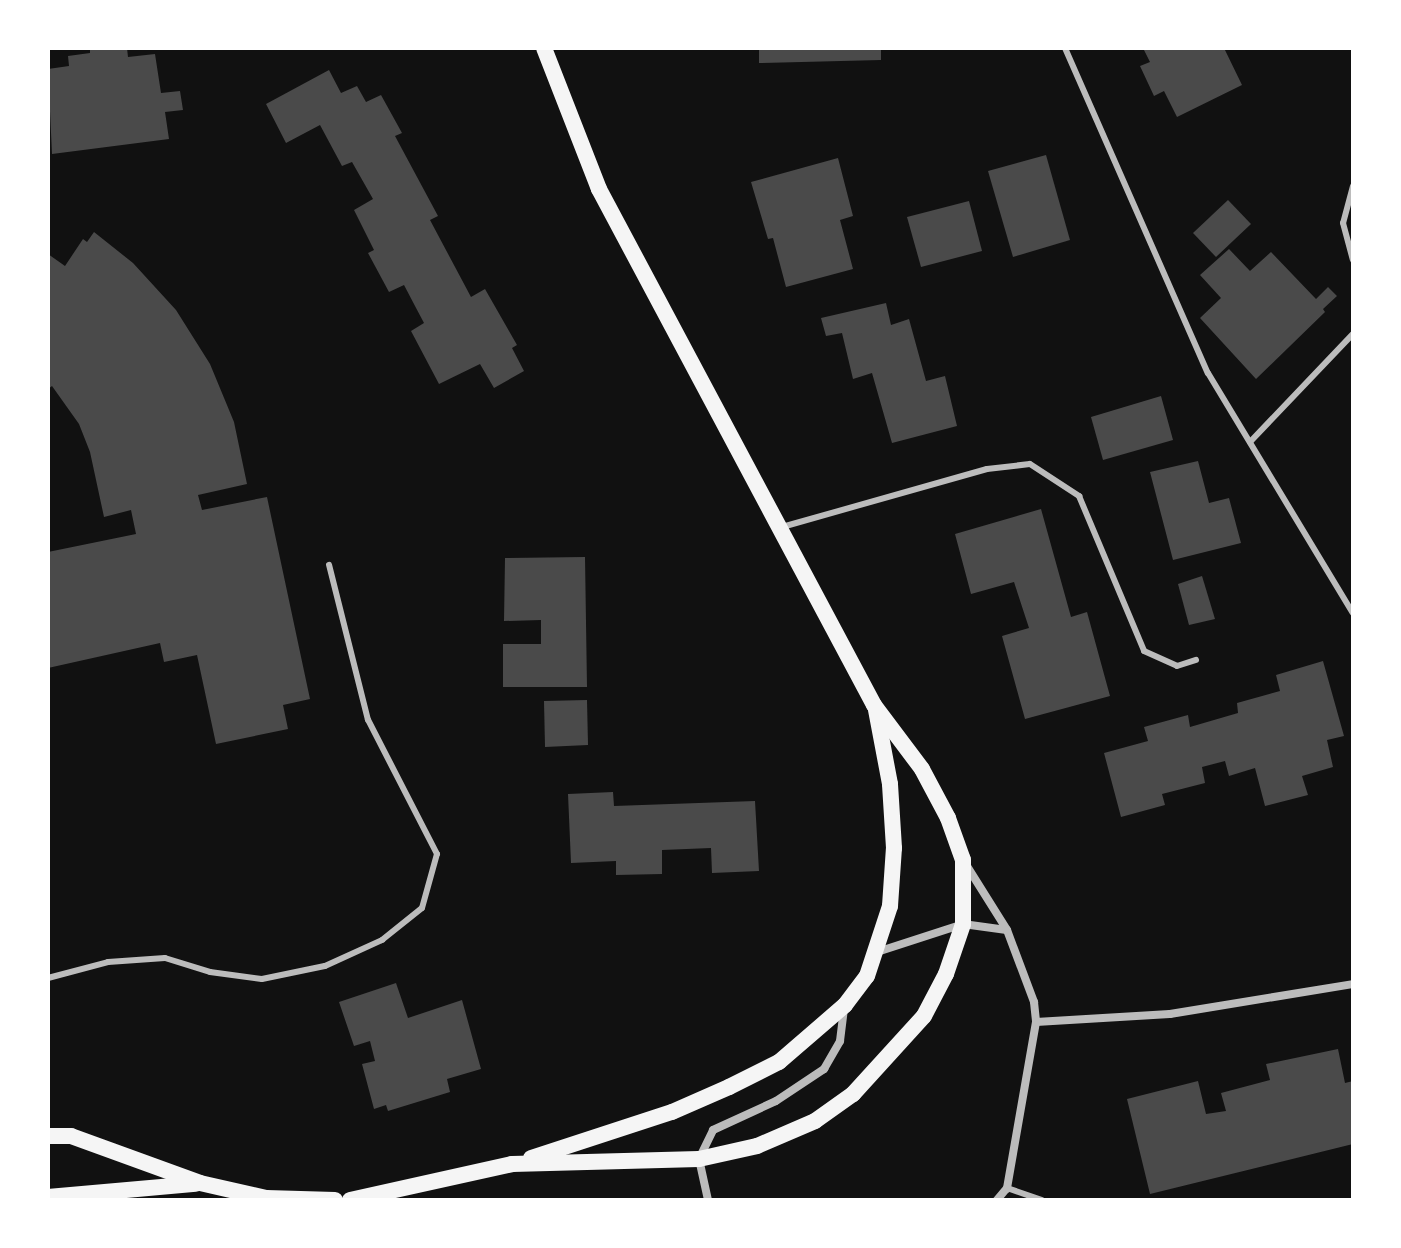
<!DOCTYPE html>
<style>
body{margin:0}
#map{position:relative;width:1401px;height:1248px;overflow:hidden;background:#111;font-family:"IBM Plex Sans",sans-serif}
div>[style]{position:absolute}
[style*='--x']{left:calc(var(--x)*1px);top:calc(var(--y)*1px);width:calc(var(--w)*1px);rotate:calc(var(--a)*1deg)}
.building>*{inset:0;background:#4a4a4a}
.service>*{height:6px;margin:-3px;padding:0 3px;transform-origin:3px;border-radius:3px;background:#bcbcbc}
.minor>*{height:8px;margin:-4px;padding:0 4px;transform-origin:4px;border-radius:4px;background:#bcbcbc}
.secondary>*{height:16px;margin:-8px;padding:0 8px;transform-origin:8px;border-radius:8px;background:#f5f5f5}
span{translate:-50% -50%;white-space:nowrap;text-align:center;line-height:1.15;-webkit-text-stroke:7px #fff;paint-order:stroke}
.frame{position:absolute;inset:0;border:50px solid #fff;pointer-events:none}
</style>
<div id="map">
<div class="building">
<i style="clip-path:polygon(90px 48px,127px 48px,128px 57px,155px 54px,161px 93px,180px 91px,183px 110px,165px 112px,169px 139px,52px 154px,48px 69px,69px 66px,68px 56px,90px 53px)"></i>
<i style="clip-path:polygon(759px 48px,881px 48px,881px 60px,759px 63px)"></i>
<i style="clip-path:polygon(1143px 48px,1224px 48px,1242px 85px,1177px 117px,1164px 91px,1154px 96px,1140px 66px,1150px 62px)"></i>
<i style="clip-path:polygon(329px 70px,341px 93px,357px 86px,366px 102px,381px 95px,402px 133px,395px 136px,438px 216px,430px 220px,471px 297px,485px 289px,517px 345px,512px 348px,524px 371px,494px 388px,480px 364px,439px 384px,411px 331px,424px 323px,415px 306px,404px 285px,389px 292px,368px 253px,374px 250px,354px 210px,373px 199px,352px 162px,342px 166px,320px 125px,286px 143px,266px 104px)"></i>
<i style="clip-path:polygon(1046px 155px,1070px 240px,1013px 257px,988px 171px)"></i>
<i style="clip-path:polygon(838px 158px,853px 216px,840px 220px,853px 269px,786px 287px,773px 238px,768px 239px,751px 182px)"></i>
<i style="clip-path:polygon(1228px 200px,1251px 224px,1216px 257px,1193px 233px)"></i>
<i style="clip-path:polygon(969px 201px,982px 251px,921px 267px,907px 217px)"></i>
<i style="clip-path:polygon(94px 232px,133px 263px,176px 310px,210px 364px,234px 422px,247px 484px,198px 495px,202px 510px,267px 497px,310px 699px,283px 705px,288px 729px,216px 744px,197px 655px,164px 662px,160px 643px,48px 668px,48px 552px,136px 534px,131px 510px,104px 517px,90px 452px,79px 424px,52px 386px,48px 389px,48px 254px,65px 266px,83px 239px,87px 242px)"></i>
<i style="clip-path:polygon(1229px 249px,1250px 271px,1271px 252px,1316px 299px,1328px 287px,1337px 296px,1323px 309px,1325px 312px,1256px 379px,1200px 318px,1221px 298px,1200px 275px)"></i>
<i style="clip-path:polygon(886px 303px,891px 325px,909px 319px,926px 381px,945px 376px,957px 426px,892px 443px,872px 373px,853px 379px,842px 333px,826px 336px,821px 318px)"></i>
<i style="clip-path:polygon(1161px 396px,1173px 440px,1103px 460px,1091px 417px)"></i>
<i style="clip-path:polygon(1198px 461px,1209px 503px,1229px 498px,1241px 543px,1173px 560px,1150px 472px)"></i>
<i style="clip-path:polygon(1041px 509px,1071px 617px,1087px 612px,1110px 696px,1025px 719px,1002px 636px,1029px 628px,1014px 582px,971px 594px,955px 534px)"></i>
<i style="clip-path:polygon(585px 557px,587px 687px,503px 687px,503px 644px,541px 644px,541px 620px,504px 621px,505px 558px)"></i>
<i style="clip-path:polygon(1202px 576px,1215px 619px,1189px 625px,1178px 584px)"></i>
<i style="clip-path:polygon(1323px 661px,1344px 736px,1327px 740px,1333px 767px,1302px 776px,1308px 795px,1265px 806px,1255px 768px,1229px 776px,1225px 761px,1202px 767px,1205px 783px,1162px 794px,1165px 805px,1121px 817px,1104px 753px,1148px 741px,1144px 727px,1188px 715px,1190px 727px,1238px 713px,1237px 703px,1280px 691px,1276px 675px)"></i>
<i style="clip-path:polygon(587px 700px,588px 745px,545px 747px,544px 701px)"></i>
<i style="clip-path:polygon(613px 792px,614px 806px,755px 801px,759px 871px,712px 873px,711px 848px,662px 850px,662px 874px,616px 875px,616px 861px,571px 863px,568px 794px)"></i>
<i style="clip-path:polygon(396px 983px,408px 1018px,462px 1000px,481px 1069px,447px 1079px,450px 1092px,388px 1111px,386px 1105px,374px 1109px,362px 1064px,375px 1061px,370px 1041px,354px 1046px,339px 1002px)"></i>
<i style="clip-path:polygon(1338px 1049px,1345px 1083px,1353px 1081px,1353px 1144px,1150px 1194px,1127px 1099px,1198px 1081px,1206px 1114px,1226px 1111px,1221px 1093px,1270px 1080px,1266px 1064px)"></i>
</div>
<div class="service">
<i style="--x:1065;--y:48;--w:355;--a:66.3"></i>
<i style="--x:1208;--y:373;--w:280;--a:58.9"></i>
<i style="--x:1353;--y:186;--w:38;--a:105"></i>
<i style="--x:1343;--y:223;--w:38;--a:75"></i>
<i style="--x:1250;--y:442;--w:149;--a:-46.4"></i>
<i style="--x:782;--y:527;--w:213;--a:-15.8"></i>
<i style="--x:987;--y:469;--w:43;--a:-6.6"></i>
<i style="--x:1030;--y:464;--w:59;--a:33.1"></i>
<i style="--x:1079;--y:496;--w:168;--a:67.2"></i>
<i style="--x:1144;--y:651;--w:36;--a:24"></i>
<i style="--x:1177;--y:666;--w:20;--a:-18"></i>
<i style="--x:48;--y:978;--w:62;--a:-14.9"></i>
<i style="--x:108;--y:962;--w:57;--a:-4"></i>
<i style="--x:165;--y:958;--w:47;--a:17.3"></i>
<i style="--x:210;--y:972;--w:52;--a:7.7"></i>
<i style="--x:262;--y:979;--w:64;--a:-11.7"></i>
<i style="--x:325;--y:966;--w:63;--a:-24.5"></i>
<i style="--x:382;--y:940;--w:51;--a:-38.7"></i>
<i style="--x:422;--y:908;--w:56;--a:-74.5"></i>
<i style="--x:437;--y:854;--w:151;--a:-117.2"></i>
<i style="--x:368;--y:720;--w:160;--a:-104.1"></i>
<i style="--x:1007;--y:1188;--w:37;--a:19"></i>
</div>
<div class="minor">
<i style="--x:965;--y:863;--w:79;--a:57.9"></i>
<i style="--x:877;--y:952;--w:90;--a:-18"></i>
<i style="--x:963;--y:924;--w:44;--a:7.8"></i>
<i style="--x:1007;--y:930;--w:77;--a:69.4"></i>
<i style="--x:1034;--y:1002;--w:20;--a:84"></i>
<i style="--x:1036;--y:1022;--w:169;--a:99.9"></i>
<i style="--x:1007;--y:1188;--w:16;--a:130"></i>
<i style="--x:1036;--y:1022;--w:134;--a:-3.4"></i>
<i style="--x:1170;--y:1014;--w:185;--a:-9.3"></i>
<i style="--x:708;--y:1200;--w:42;--a:-102.4"></i>
<i style="--x:699;--y:1159;--w:32;--a:-64"></i>
<i style="--x:713;--y:1130;--w:69;--a:-24.7"></i>
<i style="--x:776;--y:1101;--w:58;--a:-33.7"></i>
<i style="--x:824;--y:1069;--w:32;--a:-60"></i>
<i style="--x:840;--y:1041;--w:33;--a:-83"></i>
</div>
<div class="secondary">
<i style="--x:48;--y:1136;--w:23;--a:0"></i>
<i style="--x:71;--y:1136;--w:137;--a:20"></i>
<i style="--x:200;--y:1183;--w:68;--a:12.8"></i>
<i style="--x:266;--y:1198;--w:69;--a:1.7"></i>
<i style="--x:531;--y:1158;--w:148;--a:-18.1"></i>
<i style="--x:672;--y:1112;--w:62;--a:-23.7"></i>
<i style="--x:729;--y:1087;--w:56;--a:-26.6"></i>
<i style="--x:779;--y:1062;--w:87;--a:-40.8"></i>
<i style="--x:845;--y:1005;--w:36;--a:-53"></i>
<i style="--x:867;--y:976;--w:74;--a:-71.8"></i>
<i style="--x:890;--y:906;--w:58;--a:-86.1"></i>
<i style="--x:894;--y:848;--w:64;--a:-93.6"></i>
<i style="--x:890;--y:784;--w:75;--a:-100.7"></i>
<i style="--x:48;--y:1197;--w:148;--a:-5.1"></i>
<i style="--x:350;--y:1200;--w:166;--a:-12.5"></i>
<i style="--x:512;--y:1164;--w:187;--a:-1.5"></i>
<i style="--x:699;--y:1159;--w:59;--a:-12.6"></i>
<i style="--x:757;--y:1146;--w:63;--a:-23.3"></i>
<i style="--x:815;--y:1121;--w:47;--a:-35.4"></i>
<i style="--x:853;--y:1094;--w:105;--a:-47.7"></i>
<i style="--x:924;--y:1016;--w:47;--a:-62.4"></i>
<i style="--x:946;--y:974;--w:53;--a:-71.2"></i>
<i style="--x:963;--y:924;--w:64;--a:-90"></i>
<i style="--x:963;--y:860;--w:45;--a:-109.7"></i>
<i style="--x:948;--y:818;--w:55;--a:-118"></i>
<i style="--x:922;--y:769;--w:80;--a:-126.9"></i>
<i style="--x:874;--y:705;--w:585;--a:-118.06"></i>
<i style="--x:599;--y:189;--w:151;--a:-111.3"></i>
</div>
<div class="frame"></div>
</div>
